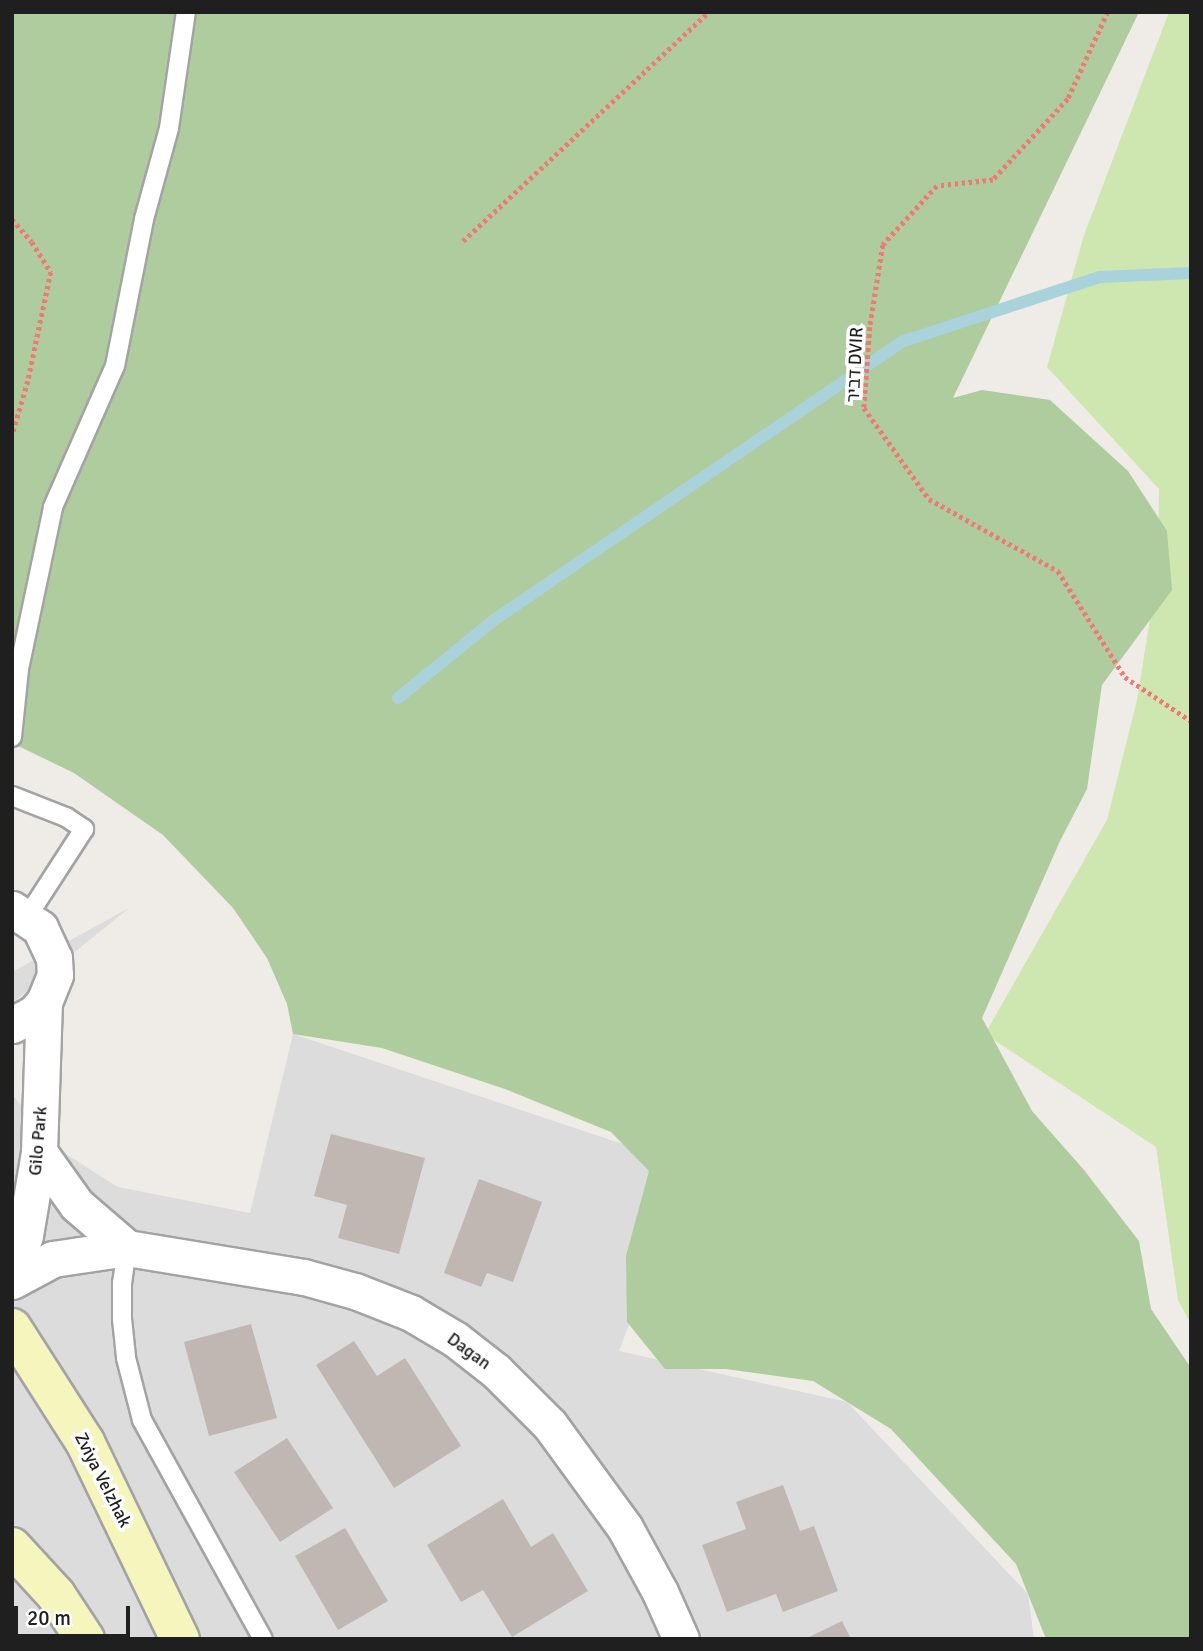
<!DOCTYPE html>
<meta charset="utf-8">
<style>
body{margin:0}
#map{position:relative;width:1203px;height:1651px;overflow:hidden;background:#efebe6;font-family:Signika,"Noto Sans Hebrew",sans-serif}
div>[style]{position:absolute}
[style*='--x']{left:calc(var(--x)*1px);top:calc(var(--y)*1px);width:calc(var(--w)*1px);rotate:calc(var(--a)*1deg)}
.residential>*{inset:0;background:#dddcdc}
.grass>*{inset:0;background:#cee6af}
.forest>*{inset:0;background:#aecc9d}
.stream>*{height:12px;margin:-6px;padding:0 6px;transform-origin:6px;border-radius:6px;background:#a9d2da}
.building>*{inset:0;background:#c0b7b2}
.path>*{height:4.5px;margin-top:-2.25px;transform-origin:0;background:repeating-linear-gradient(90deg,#f27874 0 3.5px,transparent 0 7px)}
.roads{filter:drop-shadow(2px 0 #a3a3a3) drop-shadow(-2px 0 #a3a3a3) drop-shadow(0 2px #a3a3a3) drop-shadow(0 -2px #a3a3a3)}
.lane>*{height:18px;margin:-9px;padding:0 9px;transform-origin:9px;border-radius:9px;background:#fff}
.street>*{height:35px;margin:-17.5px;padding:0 17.5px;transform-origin:17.5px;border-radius:17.5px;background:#fff}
.secondary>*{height:38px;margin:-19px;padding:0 19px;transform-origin:19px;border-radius:19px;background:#f6f5bd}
span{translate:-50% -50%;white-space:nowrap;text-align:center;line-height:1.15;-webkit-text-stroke:7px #fff;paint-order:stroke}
.street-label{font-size:18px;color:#1f1f1f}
.frame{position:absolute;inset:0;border:14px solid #1f1f1f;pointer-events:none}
.scale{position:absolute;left:14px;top:1606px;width:116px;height:32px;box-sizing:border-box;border:4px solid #1f1f1f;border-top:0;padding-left:9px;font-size:21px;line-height:24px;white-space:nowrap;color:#1f1f1f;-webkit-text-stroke:5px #fff;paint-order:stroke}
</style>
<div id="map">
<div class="residential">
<i style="clip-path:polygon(129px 908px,12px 1003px,12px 972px)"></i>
<i style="clip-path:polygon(293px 1034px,689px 1166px,619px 1351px,847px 1402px,1028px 1594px,1034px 1639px,12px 1639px,12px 1094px,53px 1146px,118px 1187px,250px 1213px)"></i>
</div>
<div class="grass">
<i style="clip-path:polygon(1169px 12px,1191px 12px,1191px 1324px,1178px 1300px,1156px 1147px,985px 1034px,1107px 820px,1137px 700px,1158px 569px,1159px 489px,1047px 367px,1084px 235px)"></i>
</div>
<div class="forest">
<i style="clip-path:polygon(12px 12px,1139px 12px,953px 398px,982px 390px,1050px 400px,1128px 471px,1167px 531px,1172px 590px,1102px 685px,1087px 789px,1060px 841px,982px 1018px,1032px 1111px,1084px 1170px,1139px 1241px,1151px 1309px,1191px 1368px,1191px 1639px,1046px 1639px,1016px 1564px,891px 1429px,813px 1381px,726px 1369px,665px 1369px,627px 1322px,626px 1256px,649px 1171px,611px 1132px,505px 1089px,382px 1048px,293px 1034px,287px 1004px,267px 958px,233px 908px,163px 835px,74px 773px,12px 743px)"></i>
</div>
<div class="stream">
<i style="--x:398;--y:698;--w:124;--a:-39.1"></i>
<i style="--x:494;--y:620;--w:493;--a:-34.3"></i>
<i style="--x:901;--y:342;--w:209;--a:-18.1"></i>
<i style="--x:1100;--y:277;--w:91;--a:-2.5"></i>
</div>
<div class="building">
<i style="clip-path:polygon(331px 1134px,425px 1158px,399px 1254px,338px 1238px,347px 1205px,314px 1196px)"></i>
<i style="clip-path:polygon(479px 1179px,542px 1202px,513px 1282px,487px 1273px,481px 1287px,444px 1273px)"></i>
<i style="clip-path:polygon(251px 1324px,277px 1418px,209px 1436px,184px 1342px)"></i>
<i style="clip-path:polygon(354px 1341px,377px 1376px,405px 1358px,461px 1446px,394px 1488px,316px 1365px)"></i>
<i style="clip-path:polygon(287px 1438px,333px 1508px,280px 1542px,234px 1472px)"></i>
<i style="clip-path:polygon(783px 1485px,800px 1531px,814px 1526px,838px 1591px,783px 1612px,776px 1594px,727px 1612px,702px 1545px,746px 1529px,736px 1502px)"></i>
<i style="clip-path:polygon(503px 1499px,531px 1547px,553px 1533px,588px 1591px,512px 1637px,483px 1590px,461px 1602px,427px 1545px)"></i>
<i style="clip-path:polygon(345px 1528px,388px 1601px,338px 1630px,295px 1556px)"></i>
<i style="clip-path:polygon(842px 1621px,851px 1639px,805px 1639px)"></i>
</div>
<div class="path">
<i style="--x:1108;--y:12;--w:96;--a:114.7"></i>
<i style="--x:1068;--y:99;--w:110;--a:132.8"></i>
<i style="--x:993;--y:180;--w:56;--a:173.9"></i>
<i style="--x:937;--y:186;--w:80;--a:132.5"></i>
<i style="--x:883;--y:245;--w:83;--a:99"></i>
<i style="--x:870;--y:327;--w:81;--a:94.2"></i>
<i style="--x:864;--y:408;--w:112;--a:54.5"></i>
<i style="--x:929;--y:499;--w:148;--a:29.2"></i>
<i style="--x:1058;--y:571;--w:125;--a:57.7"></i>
<i style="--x:1125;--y:677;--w:79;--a:33.7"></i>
<i style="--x:12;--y:219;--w:30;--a:49"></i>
<i style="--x:32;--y:242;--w:36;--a:58"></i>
<i style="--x:51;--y:272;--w:111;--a:101.9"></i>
<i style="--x:28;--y:381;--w:57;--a:106.2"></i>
<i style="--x:463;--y:241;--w:336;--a:-43"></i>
<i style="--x:1189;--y:1639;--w:3;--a:-45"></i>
</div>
<div class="roads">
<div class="lane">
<i style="--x:12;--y:737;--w:68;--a:-84.1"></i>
<i style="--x:19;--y:669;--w:166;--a:-78.1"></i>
<i style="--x:53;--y:507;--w:154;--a:-66.3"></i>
<i style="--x:115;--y:366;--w:150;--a:-78.8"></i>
<i style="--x:144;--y:219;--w:94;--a:-74.6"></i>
<i style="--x:169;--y:128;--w:117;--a:-81.7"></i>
<i style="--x:12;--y:796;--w:58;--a:21.3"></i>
<i style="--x:66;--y:817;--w:22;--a:34"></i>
<i style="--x:84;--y:829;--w:105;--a:122.9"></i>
<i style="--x:127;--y:1248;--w:35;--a:98"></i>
<i style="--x:122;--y:1283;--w:36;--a:90"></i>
<i style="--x:122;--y:1319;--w:39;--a:84"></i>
<i style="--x:126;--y:1358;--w:64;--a:75.5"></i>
<i style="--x:142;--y:1420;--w:250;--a:61.1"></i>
</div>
<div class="street">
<i style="--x:12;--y:909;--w:34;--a:34"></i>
<i style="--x:40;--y:928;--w:33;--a:65"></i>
<i style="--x:54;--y:958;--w:17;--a:87"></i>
<i style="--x:55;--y:975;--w:29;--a:112"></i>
<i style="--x:44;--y:1002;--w:15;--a:132"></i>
<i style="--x:34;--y:1013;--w:25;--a:151"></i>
<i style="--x:39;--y:1152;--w:65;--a:54.4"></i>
<i style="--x:77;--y:1205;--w:66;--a:40.7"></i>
<i style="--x:12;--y:1277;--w:44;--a:-72.8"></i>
<i style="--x:25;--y:1235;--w:84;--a:-80.4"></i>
<i style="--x:39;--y:1152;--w:150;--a:-88.1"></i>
<i style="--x:12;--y:1281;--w:47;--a:-28.2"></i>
<i style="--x:53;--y:1259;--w:75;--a:-8.5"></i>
<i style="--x:127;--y:1248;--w:179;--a:9.3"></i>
<i style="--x:304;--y:1277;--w:53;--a:15.4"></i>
<i style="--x:355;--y:1291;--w:60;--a:21.4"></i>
<i style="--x:411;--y:1313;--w:51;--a:30.6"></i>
<i style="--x:455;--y:1339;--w:52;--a:38"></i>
<i style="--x:496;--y:1371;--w:76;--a:45"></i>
<i style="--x:550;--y:1425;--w:127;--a:53.9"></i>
<i style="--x:625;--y:1528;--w:73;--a:61.3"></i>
<i style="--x:660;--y:1592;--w:51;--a:65.9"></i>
</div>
<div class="secondary">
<i style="--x:12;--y:1328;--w:135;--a:57.4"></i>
<i style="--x:85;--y:1442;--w:219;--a:64.3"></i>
<i style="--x:12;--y:1547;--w:65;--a:47.5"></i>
<i style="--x:56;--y:1595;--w:53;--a:56.6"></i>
</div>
</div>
<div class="street-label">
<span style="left:855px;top:365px;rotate:-87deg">דביר DVIR</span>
<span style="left:38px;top:1141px;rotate:-85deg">Gilo Park</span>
<span style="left:469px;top:1351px;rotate:36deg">Dagan</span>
<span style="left:103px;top:1480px;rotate:63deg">Zviya VeIzhak</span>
</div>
<div class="frame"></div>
<div class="scale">20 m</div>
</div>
